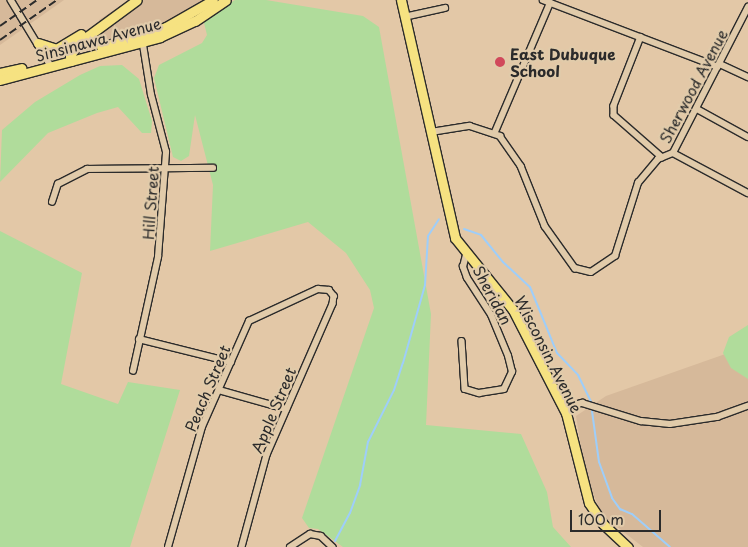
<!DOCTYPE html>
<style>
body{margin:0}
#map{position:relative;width:748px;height:547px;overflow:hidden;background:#e3c8a7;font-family:"Playpen Sans",sans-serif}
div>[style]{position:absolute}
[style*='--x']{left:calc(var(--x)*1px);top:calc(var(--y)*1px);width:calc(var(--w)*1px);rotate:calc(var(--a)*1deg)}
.built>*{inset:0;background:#d6b99a}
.green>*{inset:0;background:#b0dc9b}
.stream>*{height:2px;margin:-1px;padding:0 1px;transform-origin:1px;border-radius:1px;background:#9ecefa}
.roads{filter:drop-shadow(1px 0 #2b2b2b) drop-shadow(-1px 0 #2b2b2b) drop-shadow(0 1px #2b2b2b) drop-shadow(0 -1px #2b2b2b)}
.minor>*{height:5.5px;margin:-2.75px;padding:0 2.75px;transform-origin:2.75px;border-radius:2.75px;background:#e1cbaa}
.primary>*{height:9px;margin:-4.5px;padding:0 4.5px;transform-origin:4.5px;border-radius:4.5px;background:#f6e281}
.trunk>*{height:9px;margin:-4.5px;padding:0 4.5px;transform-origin:4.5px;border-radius:4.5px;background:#f6e281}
.rail>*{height:2px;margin-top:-1px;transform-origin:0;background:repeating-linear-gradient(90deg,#2b2b2b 0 8px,transparent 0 12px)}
.dots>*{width:14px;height:14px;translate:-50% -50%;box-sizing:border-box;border:2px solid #e1cbaa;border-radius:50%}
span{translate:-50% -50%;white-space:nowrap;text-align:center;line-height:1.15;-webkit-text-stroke:4.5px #e1cbaa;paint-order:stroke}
.street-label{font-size:15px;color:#2b2b2b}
.poi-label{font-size:15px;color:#2b2b2b;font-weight:700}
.left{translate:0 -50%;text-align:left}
.scale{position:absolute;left:570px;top:510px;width:91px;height:22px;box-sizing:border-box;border:2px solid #2b2b2b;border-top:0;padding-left:6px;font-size:15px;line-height:18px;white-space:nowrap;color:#2b2b2b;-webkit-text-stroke:4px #e1cbaa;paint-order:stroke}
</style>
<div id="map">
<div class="built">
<i style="clip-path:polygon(0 0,64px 0,0 45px)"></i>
<i style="clip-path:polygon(129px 0,208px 0,153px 30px,84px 48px,85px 43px,102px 30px,99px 20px)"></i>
<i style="clip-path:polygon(748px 346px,748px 547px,643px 547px,603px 516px,586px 478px,576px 416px,606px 396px)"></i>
</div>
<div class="green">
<i style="clip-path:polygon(235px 0,266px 0,363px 16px,379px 27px,431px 314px,426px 425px,521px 434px,547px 492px,553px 527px,571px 547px,343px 547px,318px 529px,309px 528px,302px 518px,374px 308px,370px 290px,346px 253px,308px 222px,210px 251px,213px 185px,195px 115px,189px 156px,181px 161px,173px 157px,154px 78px,159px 65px,202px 43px,207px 35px,203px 19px)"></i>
<i style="clip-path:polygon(122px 65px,139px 79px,152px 121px,151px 133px,142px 133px,118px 107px,97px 113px,48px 133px,0 182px,2px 130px,35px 102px,80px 75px,100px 66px)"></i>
<i style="clip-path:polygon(0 231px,82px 273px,61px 384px,118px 404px,128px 382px,180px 390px,130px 547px,0 547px)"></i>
<i style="clip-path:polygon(748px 325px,748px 379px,731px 368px,723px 353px,729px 337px)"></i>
</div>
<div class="stream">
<i style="--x:464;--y:229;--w:18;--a:19"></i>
<i style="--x:481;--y:235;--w:35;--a:51"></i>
<i style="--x:503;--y:262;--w:37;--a:43"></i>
<i style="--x:530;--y:287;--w:71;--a:67.8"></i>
<i style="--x:557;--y:353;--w:30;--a:46"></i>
<i style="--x:578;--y:375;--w:30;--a:64"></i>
<i style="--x:592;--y:411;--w:51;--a:82.2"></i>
<i style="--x:599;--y:462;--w:38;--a:70"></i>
<i style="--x:612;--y:498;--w:14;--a:54"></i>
<i style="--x:620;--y:509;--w:13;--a:23"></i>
<i style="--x:632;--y:514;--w:50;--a:41"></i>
<i style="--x:335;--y:541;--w:32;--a:-62"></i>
<i style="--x:350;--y:513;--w:30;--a:-70"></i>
<i style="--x:360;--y:485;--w:44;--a:-79.5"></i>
<i style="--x:368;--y:442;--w:58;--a:-63.4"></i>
<i style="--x:394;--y:390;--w:28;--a:-72"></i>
<i style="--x:403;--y:363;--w:81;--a:-74.2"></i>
<i style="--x:425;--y:285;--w:49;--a:-86.5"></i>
<i style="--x:428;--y:236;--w:20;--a:-57"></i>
</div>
<div class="roads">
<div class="minor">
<i style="--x:11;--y:0;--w:77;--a:58.8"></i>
<i style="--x:543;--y:0;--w:187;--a:20.9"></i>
<i style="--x:404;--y:17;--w:42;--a:-12.4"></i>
<i style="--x:641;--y:37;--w:74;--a:111.4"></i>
<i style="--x:614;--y:106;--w:9;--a:90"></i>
<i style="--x:614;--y:115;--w:64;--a:41.2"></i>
<i style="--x:720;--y:64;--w:31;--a:25"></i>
<i style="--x:697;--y:109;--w:58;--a:28.8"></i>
<i style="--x:431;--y:132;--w:39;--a:-9"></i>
<i style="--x:470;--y:126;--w:32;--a:18"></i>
<i style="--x:500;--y:136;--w:37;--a:55"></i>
<i style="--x:521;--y:166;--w:65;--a:68.2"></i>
<i style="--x:545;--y:226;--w:52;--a:54.5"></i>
<i style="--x:575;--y:268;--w:16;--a:14"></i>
<i style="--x:591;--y:272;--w:29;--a:-34"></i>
<i style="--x:615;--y:256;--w:77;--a:-72.5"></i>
<i style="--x:638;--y:183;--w:31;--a:-50"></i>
<i style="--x:658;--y:159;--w:16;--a:-22"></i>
<i style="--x:673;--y:153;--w:164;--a:-62.8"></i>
<i style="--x:495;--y:132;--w:140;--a:-66.9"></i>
<i style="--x:673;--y:153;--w:85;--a:28.1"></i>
<i style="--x:52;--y:202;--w:19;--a:-72"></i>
<i style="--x:58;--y:184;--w:33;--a:-27"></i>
<i style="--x:87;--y:169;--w:126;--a:-0.5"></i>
<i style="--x:139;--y:339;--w:95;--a:14"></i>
<i style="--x:462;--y:341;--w:48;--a:86.4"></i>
<i style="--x:465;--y:389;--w:15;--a:16"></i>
<i style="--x:479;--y:393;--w:25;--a:-9"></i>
<i style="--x:504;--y:389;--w:19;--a:-65"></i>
<i style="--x:512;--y:372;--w:16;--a:-104"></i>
<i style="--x:508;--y:356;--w:44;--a:-112.5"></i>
<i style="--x:491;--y:315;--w:44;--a:-123"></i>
<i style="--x:467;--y:278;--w:12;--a:-110"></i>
<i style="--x:463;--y:267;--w:12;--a:-76"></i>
<i style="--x:133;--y:371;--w:117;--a:-77.6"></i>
<i style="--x:158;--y:257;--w:105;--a:-85.6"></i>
<i style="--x:166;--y:152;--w:59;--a:-104.7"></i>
<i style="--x:151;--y:95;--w:57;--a:-99.1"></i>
<i style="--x:219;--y:390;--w:70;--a:15.8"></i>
<i style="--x:564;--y:408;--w:19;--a:-16"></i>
<i style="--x:582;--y:403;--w:62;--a:17"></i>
<i style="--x:641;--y:421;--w:29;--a:6"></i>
<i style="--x:670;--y:424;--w:48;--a:-8.5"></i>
<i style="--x:717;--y:417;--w:33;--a:-20"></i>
<i style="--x:168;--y:547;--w:125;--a:-74.2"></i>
<i style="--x:202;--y:427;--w:116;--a:-66.1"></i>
<i style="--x:249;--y:321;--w:76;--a:-24.9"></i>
<i style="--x:318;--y:289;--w:11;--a:5"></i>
<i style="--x:329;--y:290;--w:8;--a:50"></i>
<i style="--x:334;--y:296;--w:8;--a:97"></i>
<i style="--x:333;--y:304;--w:165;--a:113.6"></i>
<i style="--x:267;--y:455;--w:95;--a:105.2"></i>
<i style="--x:290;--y:547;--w:24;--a:-33"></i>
<i style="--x:310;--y:534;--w:11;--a:10"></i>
<i style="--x:321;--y:536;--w:16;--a:43"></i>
</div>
<div class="primary">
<i style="--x:401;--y:0;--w:244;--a:77.2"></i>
<i style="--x:455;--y:238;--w:92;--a:51.1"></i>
<i style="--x:513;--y:310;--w:116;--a:62.8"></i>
<i style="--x:566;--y:413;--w:93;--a:75.7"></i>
<i style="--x:589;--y:503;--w:25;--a:56"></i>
<i style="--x:603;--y:524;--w:34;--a:43"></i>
<i style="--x:38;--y:43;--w:19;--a:18"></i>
<i style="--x:56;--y:49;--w:29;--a:-31"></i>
<i style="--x:71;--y:61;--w:5;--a:-101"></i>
<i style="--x:70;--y:56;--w:14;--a:-60"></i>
<i style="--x:77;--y:44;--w:74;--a:-36.3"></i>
</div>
<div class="trunk">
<i style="--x:101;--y:47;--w:68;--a:-17.1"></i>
<i style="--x:166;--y:27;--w:54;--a:-29.9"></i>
<i style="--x:0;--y:73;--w:22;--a:-13"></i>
<i style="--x:0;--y:80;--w:166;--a:-15"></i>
<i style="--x:160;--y:37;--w:38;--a:-25"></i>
<i style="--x:195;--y:21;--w:37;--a:-34"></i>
</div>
</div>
<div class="rail">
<i style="--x:0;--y:26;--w:45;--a:-35.1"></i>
<i style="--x:0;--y:40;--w:70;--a:-35.1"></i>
</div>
<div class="dots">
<i style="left:500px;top:62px;background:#d1495b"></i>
</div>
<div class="street-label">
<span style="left:98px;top:39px;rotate:-15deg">Sinsinawa Avenue</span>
<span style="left:693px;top:86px;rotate:-62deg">Sherwood Avenue</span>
<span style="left:150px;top:203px;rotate:-86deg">Hill Street</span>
<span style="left:493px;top:295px;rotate:62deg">Sheridan</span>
<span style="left:549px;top:354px;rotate:63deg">Wisconsin Avenue</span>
<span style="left:207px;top:388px;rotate:-67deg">Peach Street</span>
<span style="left:273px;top:410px;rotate:-67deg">Apple Street</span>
</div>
<div class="poi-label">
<span class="left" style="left:510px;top:62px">East Dubuque<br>School</span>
</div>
<div class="scale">100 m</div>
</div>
